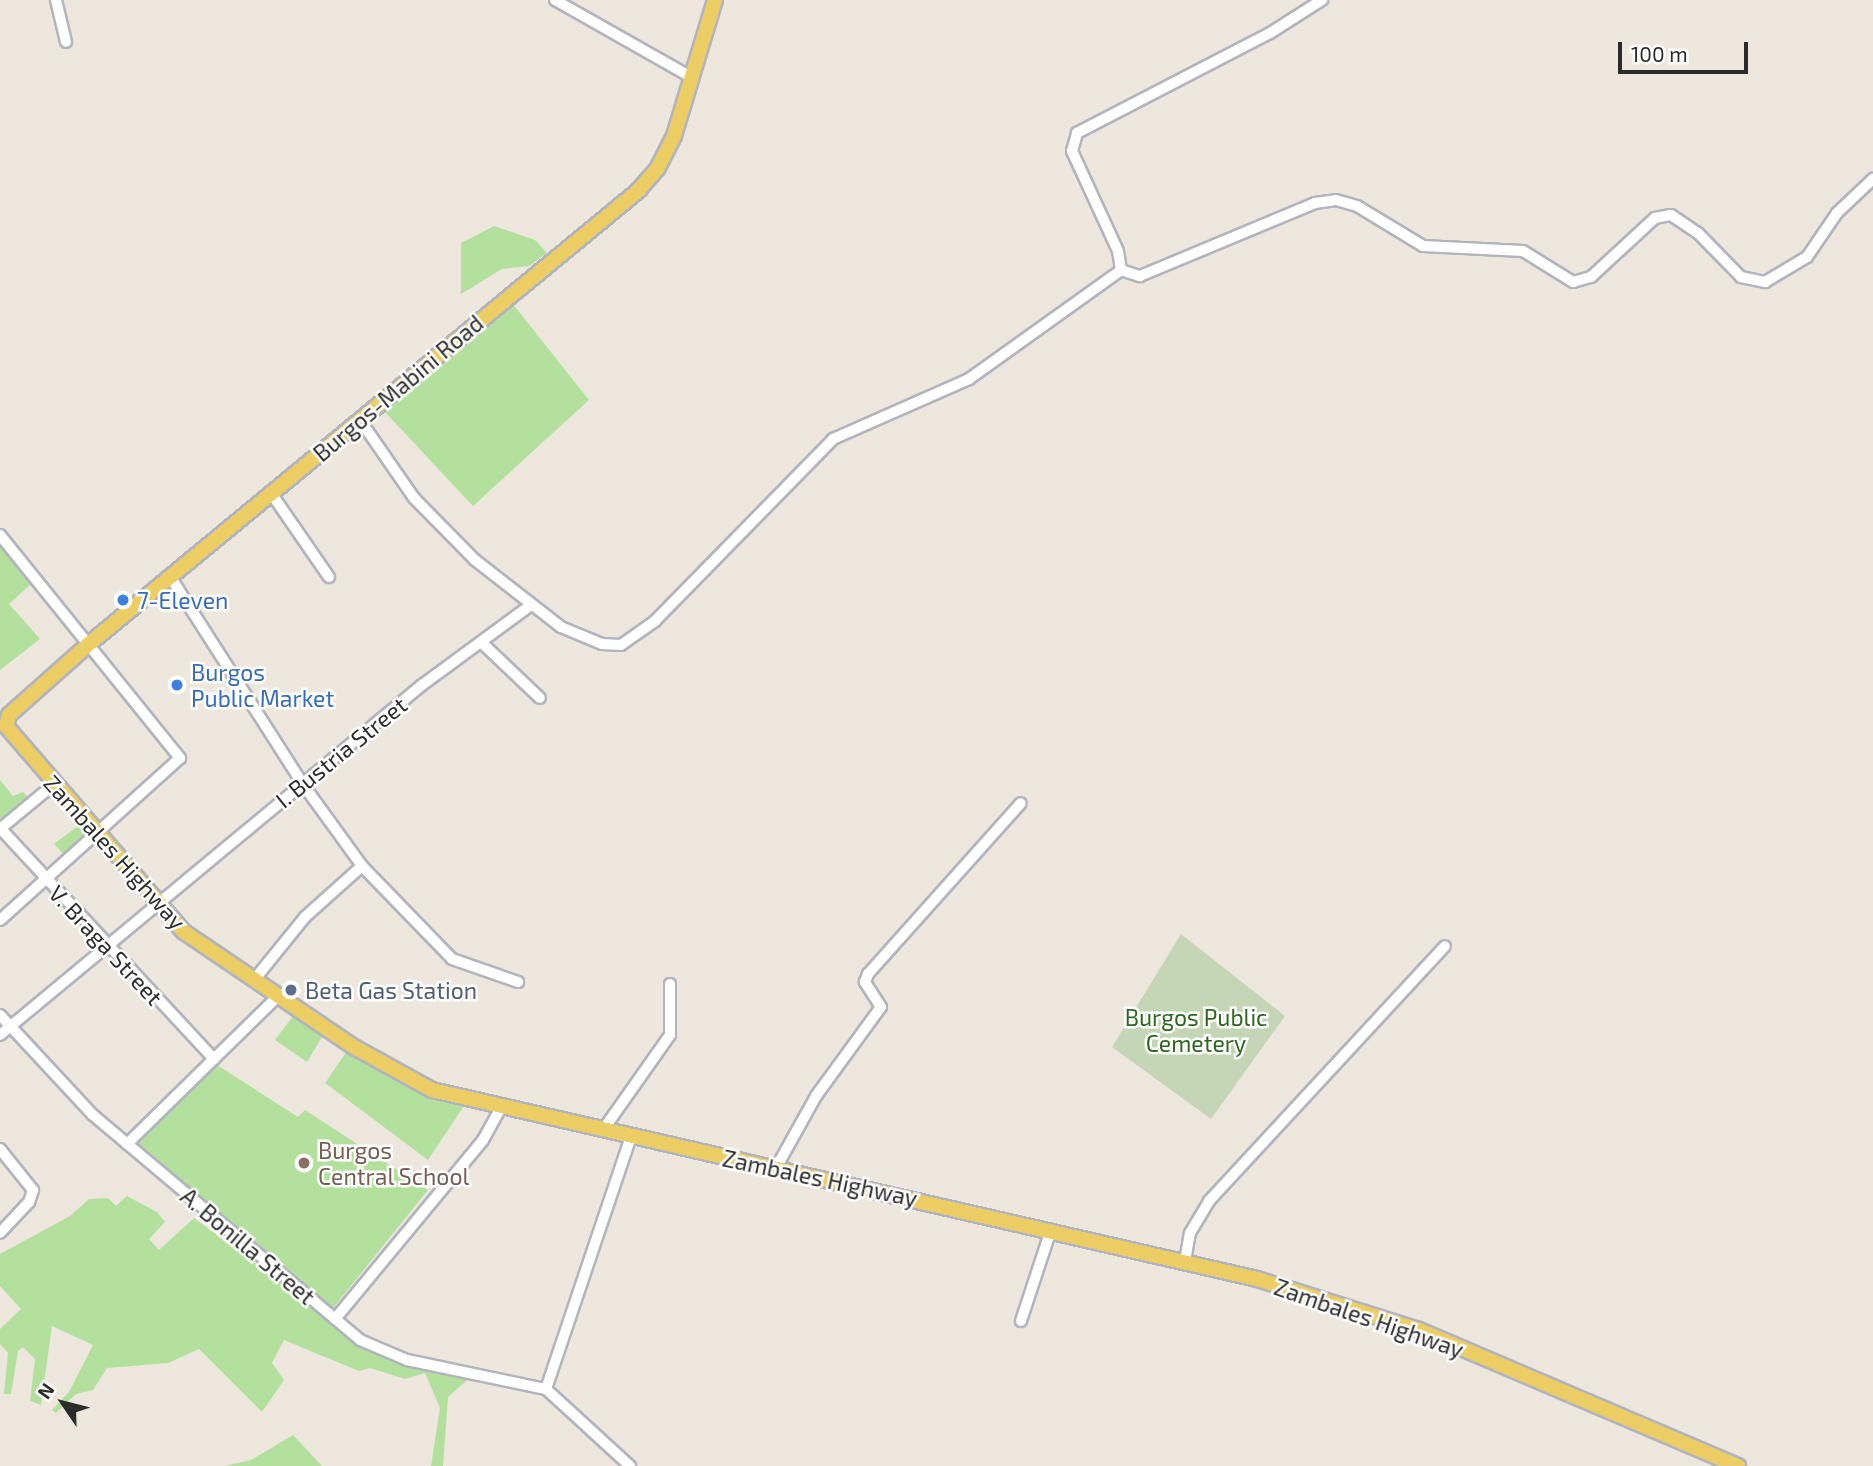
<!DOCTYPE html>
<style>
body{margin:0}
#map{position:relative;width:1873px;height:1466px;overflow:hidden;background:#ede7de;font-family:"Exo 2",sans-serif}
div>[style]{position:absolute}
[style*='--x']{left:calc(var(--x)*1px);top:calc(var(--y)*1px);width:calc(var(--w)*1px);rotate:calc(var(--a)*1deg)}
.green>*{inset:0;background:#b3e19d}
.cemetery>*{inset:0;background:#c5d6b6}
.roads{filter:drop-shadow(2px 0 #b2b4be) drop-shadow(-2px 0 #b2b4be) drop-shadow(0 2px #b2b4be) drop-shadow(0 -2px #b2b4be)}
.minor>*{height:10px;margin:-5px;padding:0 5px;transform-origin:5px;border-radius:5px;background:#fff}
.major>*{height:14px;margin:-7px;padding:0 7px;transform-origin:7px;border-radius:7px;background:#ecce64}
.dots>*{width:19px;height:19px;translate:-50% -50%;box-sizing:border-box;border:4px solid #fff;border-radius:50%}
span{translate:-50% -50%;white-space:nowrap;text-align:center;line-height:1.15;-webkit-text-stroke:5px #fff;paint-order:stroke}
.street-label{font-size:23px;color:#2b2b2b}
.shop-label{font-size:23px;color:#366cbe}
.left{translate:0 -50%;text-align:left}
.service-label{font-size:23px;color:#4e5e75}
.park-label{font-size:23px;color:#2c671d}
.education-label{font-size:23px;color:#785e54}
.north{position:absolute;left:28px;top:1368px;width:70px;height:70px;-webkit-text-stroke:5px #fff;paint-order:stroke;rotate:305deg;font-size:19px;font-weight:700;line-height:28px;text-align:center;color:#2b2b2b}
.north::after{content:'';display:block;margin:auto;width:24px;height:32px;background:#2b2b2b;clip-path:polygon(50% 0,100% 100%,50% 72%,0 100%)}
.scale{position:absolute;left:1618px;top:42px;width:130px;height:32px;box-sizing:border-box;border:4px solid #2b2b2b;border-top:0;padding-left:9px;font-size:21px;line-height:24px;white-space:nowrap;color:#2b2b2b;-webkit-text-stroke:5px #fff;paint-order:stroke}
</style>
<div id="map">
<div class="green">
<i style="clip-path:polygon(494px 226px,535px 240px,547px 253px,529px 266px,502px 269px,461px 294px,461px 243px)"></i>
<i style="clip-path:polygon(512px 303px,589px 400px,473px 506px,384px 411px)"></i>
<i style="clip-path:polygon(0 540px,32px 583px,9px 604px,40px 639px,0 670px)"></i>
<i style="clip-path:polygon(0 780px,13px 796px,23px 792px,33px 802px,5px 825px,0 820px)"></i>
<i style="clip-path:polygon(78px 826px,86px 836px,64px 855px,54px 844px)"></i>
<i style="clip-path:polygon(293px 1016px,322px 1037px,307px 1062px,275px 1040px)"></i>
<i style="clip-path:polygon(347px 1051px,436px 1099px,464px 1106px,428px 1160px,325px 1083px)"></i>
<i style="clip-path:polygon(214px 1063px,298px 1117px,305px 1110px,428px 1190px,333px 1308px,134px 1142px)"></i>
<i style="clip-path:polygon(127px 1196px,157px 1212px,165px 1222px,149px 1239px,159px 1250px,194px 1218px,381px 1356px,422px 1366px,424px 1370px,425px 1366px,473px 1375px,448px 1397px,443px 1466px,431px 1466px,440px 1408px,425px 1373px,405px 1379px,370px 1368px,359px 1371px,284px 1340px,272px 1363px,284px 1380px,262px 1412px,199px 1349px,168px 1363px,107px 1368px,93px 1390px,76px 1394px,56px 1413px,52px 1410px,69px 1392px,93px 1345px,52px 1326px,41px 1405px,30px 1401px,35px 1359px,23px 1347px,18px 1351px,11px 1394px,4px 1394px,8px 1353px,0 1344px,0 1329px,21px 1309px,0 1286px,0 1254px,70px 1216px,89px 1199px,108px 1198px,116px 1206px)"></i>
<i style="clip-path:polygon(293px 1435px,322px 1466px,225px 1466px,251px 1460px)"></i>
</div>
<div class="cemetery">
<i style="clip-path:polygon(1181px 934px,1285px 1016px,1211px 1119px,1112px 1047px)"></i>
</div>
<div class="roads">
<div class="minor">
<i style="--x:56;--y:0;--w:43;--a:76.6"></i>
<i style="--x:555;--y:0;--w:156;--a:29.5"></i>
<i style="--x:1121;--y:270;--w:20;--a:18"></i>
<i style="--x:1140;--y:276;--w:190;--a:-22.6"></i>
<i style="--x:1315;--y:203;--w:21;--a:-8"></i>
<i style="--x:1336;--y:200;--w:22;--a:16"></i>
<i style="--x:1357;--y:206;--w:77;--a:31.2"></i>
<i style="--x:1423;--y:246;--w:100;--a:2.9"></i>
<i style="--x:1523;--y:251;--w:59;--a:31.8"></i>
<i style="--x:1573;--y:282;--w:19;--a:-16"></i>
<i style="--x:1591;--y:277;--w:87;--a:-42.7"></i>
<i style="--x:1655;--y:218;--w:16;--a:-11"></i>
<i style="--x:1671;--y:215;--w:32;--a:34"></i>
<i style="--x:1698;--y:233;--w:62;--a:45.7"></i>
<i style="--x:1741;--y:277;--w:25;--a:12"></i>
<i style="--x:1765;--y:282;--w:49;--a:-30.8"></i>
<i style="--x:1807;--y:257;--w:53;--a:-55.7"></i>
<i style="--x:1837;--y:213;--w:50;--a:-43.4"></i>
<i style="--x:1121;--y:270;--w:19;--a:-99"></i>
<i style="--x:1118;--y:251;--w:110;--a:-114.7"></i>
<i style="--x:1072;--y:151;--w:19;--a:-74"></i>
<i style="--x:1077;--y:133;--w:217;--a:-27.4"></i>
<i style="--x:1270;--y:33;--w:62;--a:-32.4"></i>
<i style="--x:360;--y:420;--w:95;--a:55.3"></i>
<i style="--x:414;--y:498;--w:87;--a:45.5"></i>
<i style="--x:475;--y:560;--w:109;--a:37.9"></i>
<i style="--x:561;--y:627;--w:44;--a:22.5"></i>
<i style="--x:602;--y:644;--w:19;--a:3"></i>
<i style="--x:621;--y:645;--w:42;--a:-35.2"></i>
<i style="--x:655;--y:621;--w:255;--a:-45.6"></i>
<i style="--x:833;--y:439;--w:149;--a:-23.8"></i>
<i style="--x:969;--y:379;--w:187;--a:-35.6"></i>
<i style="--x:271;--y:493;--w:102;--a:55.4"></i>
<i style="--x:0;--y:535;--w:287;--a:51.1"></i>
<i style="--x:180;--y:758;--w:242;--a:138"></i>
<i style="--x:171;--y:578;--w:243;--a:57.4"></i>
<i style="--x:302;--y:783;--w:102;--a:54.1"></i>
<i style="--x:362;--y:866;--w:129;--a:45.9"></i>
<i style="--x:452;--y:959;--w:70;--a:19.2"></i>
<i style="--x:481;--y:642;--w:81;--a:43.5"></i>
<i style="--x:0;--y:828;--w:315;--a:47.2"></i>
<i style="--x:0;--y:829;--w:69;--a:-39.7"></i>
<i style="--x:254;--y:980;--w:81;--a:-51"></i>
<i style="--x:305;--y:917;--w:76;--a:-41.8"></i>
<i style="--x:0;--y:1015;--w:137;--a:47.1"></i>
<i style="--x:93;--y:1115;--w:349;--a:40.1"></i>
<i style="--x:360;--y:1340;--w:51;--a:23.1"></i>
<i style="--x:407;--y:1360;--w:142;--a:11.8"></i>
<i style="--x:546;--y:1389;--w:114;--a:42.5"></i>
<i style="--x:0;--y:1035;--w:548;--a:-39.67"></i>
<i style="--x:422;--y:685;--w:135;--a:-36.3"></i>
<i style="--x:603;--y:1130;--w:116;--a:-54.8"></i>
<i style="--x:670;--y:1035;--w:51;--a:-90"></i>
<i style="--x:127;--y:1144;--w:211;--a:-44.4"></i>
<i style="--x:0;--y:1149;--w:53;--a:51.2"></i>
<i style="--x:33;--y:1190;--w:13;--a:108"></i>
<i style="--x:29;--y:1202;--w:42;--a:133.1"></i>
<i style="--x:776;--y:1168;--w:82;--a:-60.9"></i>
<i style="--x:816;--y:1096;--w:110;--a:-53.9"></i>
<i style="--x:881;--y:1007;--w:30;--a:-123"></i>
<i style="--x:865;--y:982;--w:9;--a:-69"></i>
<i style="--x:868;--y:974;--w:229;--a:-48.2"></i>
<i style="--x:1185;--y:1261;--w:28;--a:-80"></i>
<i style="--x:1190;--y:1233;--w:37;--a:-59"></i>
<i style="--x:1209;--y:1201;--w:347;--a:-47.2"></i>
<i style="--x:335;--y:1319;--w:232;--a:-50.4"></i>
<i style="--x:483;--y:1140;--w:37;--a:-61"></i>
<i style="--x:1021;--y:1321;--w:96;--a:-71.8"></i>
<i style="--x:546;--y:1389;--w:266;--a:-71.4"></i>
</div>
<div class="major">
<i style="--x:715;--y:0;--w:142;--a:106.8"></i>
<i style="--x:674;--y:136;--w:37;--a:117"></i>
<i style="--x:657;--y:169;--w:28;--a:131"></i>
<i style="--x:639;--y:190;--w:712;--a:140.47"></i>
<i style="--x:90;--y:643;--w:108;--a:138.4"></i>
<i style="--x:9;--y:715;--w:11;--a:105"></i>
<i style="--x:6;--y:726;--w:272;--a:49.2"></i>
<i style="--x:184;--y:932;--w:205;--a:34.1"></i>
<i style="--x:354;--y:1047;--w:89;--a:28.9"></i>
<i style="--x:432;--y:1090;--w:846;--a:12.9"></i>
<i style="--x:1257;--y:1279;--w:170;--a:17.5"></i>
<i style="--x:1419;--y:1330;--w:347;--a:23.1"></i>
</div>
</div>
<div class="dots">
<i style="left:123px;top:600px;background:#3f7fe0"></i>
<i style="left:177px;top:685px;background:#3f7fe0"></i>
<i style="left:291px;top:990px;background:#5c6f8a"></i>
<i style="left:304px;top:1163px;background:#8d6e63"></i>
</div>
<div class="street-label">
<span style="left:398px;top:388px;rotate:-40deg">Burgos-Mabini Road</span>
<span style="left:341px;top:752px;rotate:-39deg">I. Bustria Street</span>
<span style="left:115px;top:852px;rotate:48deg">Zambales Highway</span>
<span style="left:106px;top:945px;rotate:47deg">V. Braga Street</span>
<span style="left:820px;top:1178px;rotate:12deg">Zambales Highway</span>
<span style="left:248px;top:1246px;rotate:40deg">A. Bonilla Street</span>
<span style="left:1369px;top:1318px;rotate:19deg">Zambales Highway</span>
</div>
<div class="shop-label">
<span class="left" style="left:137px;top:600px">7-Eleven</span>
<span class="left" style="left:191px;top:685px">Burgos<br>Public Market</span>
</div>
<div class="service-label">
<span class="left" style="left:305px;top:990px">Beta Gas Station</span>
</div>
<div class="park-label">
<span style="left:1196px;top:1030px">Burgos Public<br>Cemetery</span>
</div>
<div class="education-label">
<span class="left" style="left:318px;top:1163px">Burgos<br>Central School</span>
</div>
<div class="north">N</div>
<div class="scale">100 m</div>
</div>
